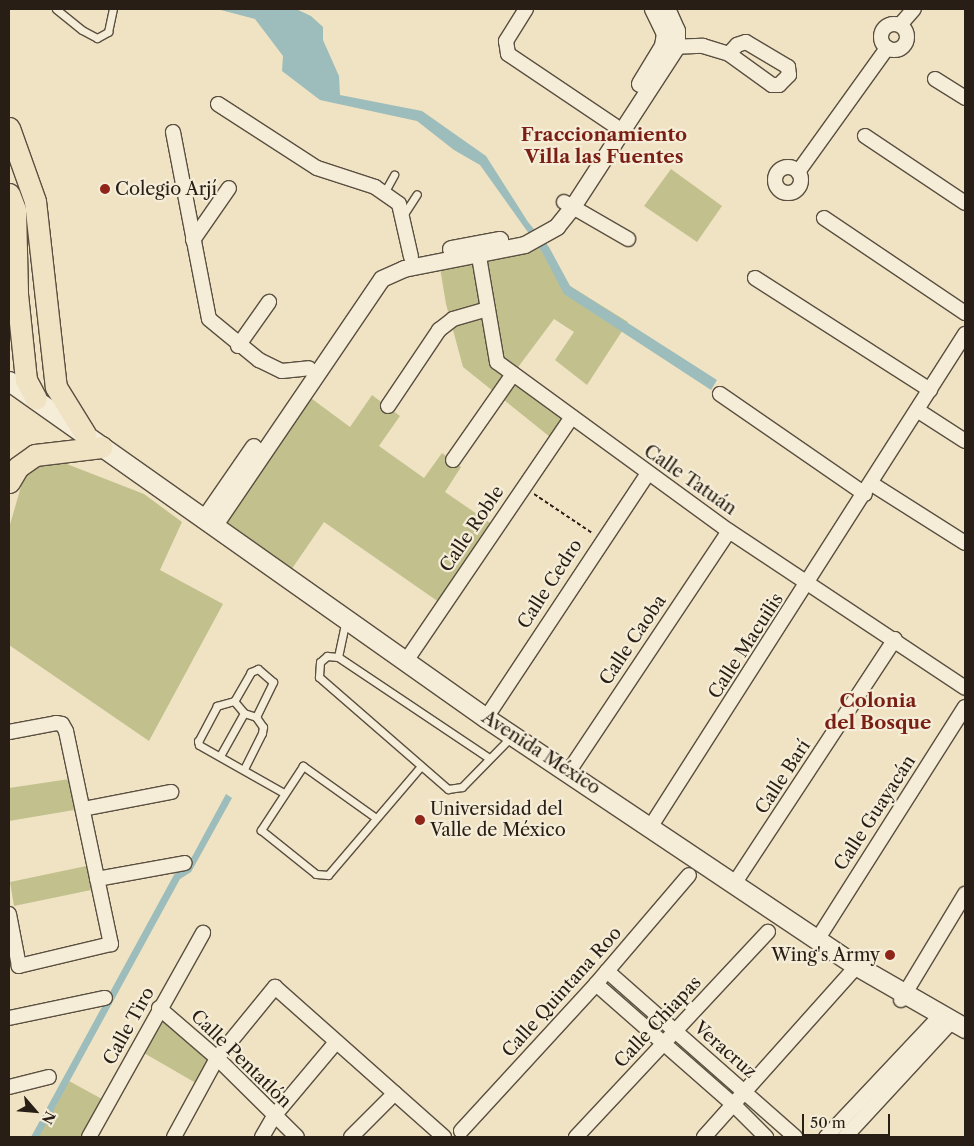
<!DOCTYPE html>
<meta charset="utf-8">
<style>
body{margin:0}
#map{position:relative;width:974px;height:1146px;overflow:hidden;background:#f0e3c3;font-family:"Libre Caslon Text",serif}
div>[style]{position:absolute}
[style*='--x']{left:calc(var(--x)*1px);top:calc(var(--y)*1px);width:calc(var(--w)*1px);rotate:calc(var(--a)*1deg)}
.green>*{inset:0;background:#c2c18e}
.water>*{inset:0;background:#9cbdbb}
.path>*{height:2px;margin-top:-1px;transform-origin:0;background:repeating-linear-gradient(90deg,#281e15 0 4px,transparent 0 6.5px)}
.roads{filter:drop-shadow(1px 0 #5a4f40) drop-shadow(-1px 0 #5a4f40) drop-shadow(0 1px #5a4f40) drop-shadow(0 -1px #5a4f40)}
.service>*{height:7px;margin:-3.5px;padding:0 3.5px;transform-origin:3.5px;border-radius:3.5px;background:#f5edd8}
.minor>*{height:14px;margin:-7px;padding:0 7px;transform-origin:7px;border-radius:7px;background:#f5edd8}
.minor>.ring{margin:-7px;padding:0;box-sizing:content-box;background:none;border:14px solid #f5edd8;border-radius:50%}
.tertiary>*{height:16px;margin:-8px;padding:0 8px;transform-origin:8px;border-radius:8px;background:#f5edd8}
.secondary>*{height:19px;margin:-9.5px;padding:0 9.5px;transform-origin:9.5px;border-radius:9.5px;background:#f5edd8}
.primary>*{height:21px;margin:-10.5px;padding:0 10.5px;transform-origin:10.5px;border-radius:10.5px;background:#f0e3c3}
.dots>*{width:14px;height:14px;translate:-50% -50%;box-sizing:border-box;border:2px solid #f5edd8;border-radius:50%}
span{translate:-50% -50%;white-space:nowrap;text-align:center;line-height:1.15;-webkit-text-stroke:4.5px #f5edd8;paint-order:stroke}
.poi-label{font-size:18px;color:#281e15}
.left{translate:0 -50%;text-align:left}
.right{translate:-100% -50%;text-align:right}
.street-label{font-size:18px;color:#281e15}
.neighbourhood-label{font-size:19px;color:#7a1f14;font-weight:700}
.frame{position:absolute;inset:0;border:10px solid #281e15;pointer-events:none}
.north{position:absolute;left:10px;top:1086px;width:50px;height:50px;-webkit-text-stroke:4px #f5edd8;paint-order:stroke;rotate:117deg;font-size:14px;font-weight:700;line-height:20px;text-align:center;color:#281e15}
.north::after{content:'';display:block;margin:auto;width:18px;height:22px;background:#281e15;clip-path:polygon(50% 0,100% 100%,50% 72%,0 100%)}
.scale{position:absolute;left:802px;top:1114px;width:88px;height:22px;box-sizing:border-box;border:2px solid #281e15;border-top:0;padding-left:6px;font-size:15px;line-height:18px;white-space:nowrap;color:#281e15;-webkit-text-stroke:4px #f5edd8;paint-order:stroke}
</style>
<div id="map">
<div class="green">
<i style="clip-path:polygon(671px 169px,722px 206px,697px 242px,644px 206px)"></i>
<i style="clip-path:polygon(541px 236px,570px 286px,628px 322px,587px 385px,555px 360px,574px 332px,554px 319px,513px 374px,571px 418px,555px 441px,463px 367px,446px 304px,439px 262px)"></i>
<i style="clip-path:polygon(304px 393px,350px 427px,372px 395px,400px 416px,379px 446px,424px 478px,442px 453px,461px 467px,445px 492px,496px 527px,443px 605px,324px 522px,287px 576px,215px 525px)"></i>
<i style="clip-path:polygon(54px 459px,144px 494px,182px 522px,160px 570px,223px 604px,149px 741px,9px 645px,9px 528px,24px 476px,34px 464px)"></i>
<i style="clip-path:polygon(76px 778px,80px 809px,9px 821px,9px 788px)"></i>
<i style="clip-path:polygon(91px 865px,96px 889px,14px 906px,10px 882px)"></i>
<i style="clip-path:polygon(159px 1008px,217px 1058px,201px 1086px,137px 1049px)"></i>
<i style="clip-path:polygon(69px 1081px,102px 1099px,82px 1137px,36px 1137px)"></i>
</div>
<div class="water">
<i style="clip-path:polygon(217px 9px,296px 9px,311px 16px,323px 27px,323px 40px,339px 76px,340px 95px,422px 111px,486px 156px,528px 222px,549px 247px,570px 286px,717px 380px,711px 390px,564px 294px,542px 252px,480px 165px,454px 150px,417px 121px,320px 100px,282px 71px,283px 56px,255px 19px)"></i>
<i style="clip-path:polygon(226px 794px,232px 798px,191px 872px,180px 879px,39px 1137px,31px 1137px,175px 873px,186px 868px)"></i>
</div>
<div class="path">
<i style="--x:534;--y:494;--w:70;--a:33.9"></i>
</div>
<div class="roads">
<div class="service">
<i style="--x:56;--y:9;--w:33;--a:39"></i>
<i style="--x:82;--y:30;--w:17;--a:28"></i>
<i style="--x:97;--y:38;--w:13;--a:-29"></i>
<i style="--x:108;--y:32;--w:24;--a:-78"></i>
<i style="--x:384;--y:193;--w:21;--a:-61"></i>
<i style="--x:402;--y:217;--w:27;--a:-57"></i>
<i style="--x:338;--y:657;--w:38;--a:-78"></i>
<i style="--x:234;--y:701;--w:16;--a:50"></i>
<i style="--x:244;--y:713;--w:13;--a:18"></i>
<i style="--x:220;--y:756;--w:49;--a:-60.8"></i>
<i style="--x:489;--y:758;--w:182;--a:-146.2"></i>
<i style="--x:338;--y:657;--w:11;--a:-175"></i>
<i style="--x:327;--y:656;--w:9;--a:139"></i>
<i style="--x:320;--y:662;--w:15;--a:94"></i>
<i style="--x:319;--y:677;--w:171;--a:41"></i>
<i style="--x:448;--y:789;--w:14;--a:-8"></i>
<i style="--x:462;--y:787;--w:71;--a:-45.6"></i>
<i style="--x:244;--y:769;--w:40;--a:-63.4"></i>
<i style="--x:262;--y:733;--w:6;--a:-81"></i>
<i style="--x:263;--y:727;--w:12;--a:-125"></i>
<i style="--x:256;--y:717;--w:39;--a:-64"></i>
<i style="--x:273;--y:682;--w:20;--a:-139"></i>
<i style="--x:258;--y:669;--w:8;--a:157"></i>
<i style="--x:251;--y:672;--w:34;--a:120"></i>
<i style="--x:234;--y:701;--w:18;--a:164"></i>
<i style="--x:217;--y:706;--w:40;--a:118"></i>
<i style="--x:198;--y:741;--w:4;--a:76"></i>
<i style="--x:199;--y:745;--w:98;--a:29.5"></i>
<i style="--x:376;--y:818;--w:90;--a:-144.5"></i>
<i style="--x:303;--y:766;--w:77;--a:123.3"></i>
<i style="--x:261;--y:830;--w:70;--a:38.7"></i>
<i style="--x:316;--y:874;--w:12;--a:5"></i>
<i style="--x:328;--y:875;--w:143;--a:-49.5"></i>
</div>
<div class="minor">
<i style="--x:526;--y:9;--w:38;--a:122"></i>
<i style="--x:506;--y:41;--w:13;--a:81"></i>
<i style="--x:508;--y:54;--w:129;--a:33.9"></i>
<i class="ring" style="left:881px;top:24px;width:12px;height:12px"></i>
<i style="--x:900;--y:25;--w:21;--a:-49"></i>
<i style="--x:668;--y:47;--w:35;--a:-2"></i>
<i style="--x:703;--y:46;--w:27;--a:17"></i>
<i style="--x:729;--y:54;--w:53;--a:35.8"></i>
<i style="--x:772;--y:85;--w:7;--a:0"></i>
<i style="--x:779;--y:85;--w:14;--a:-45"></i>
<i style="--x:789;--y:75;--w:8;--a:-97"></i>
<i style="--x:788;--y:67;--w:49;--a:-149.2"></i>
<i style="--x:746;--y:42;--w:9;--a:162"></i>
<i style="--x:737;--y:45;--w:12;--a:132"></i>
<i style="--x:935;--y:79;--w:36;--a:32"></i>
<i style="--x:218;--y:104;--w:118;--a:32.9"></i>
<i style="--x:317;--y:168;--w:61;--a:18.1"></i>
<i style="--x:375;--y:187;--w:29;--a:35"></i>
<i style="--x:399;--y:204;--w:54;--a:77.2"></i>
<i style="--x:173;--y:132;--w:190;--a:79.1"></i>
<i style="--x:209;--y:319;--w:65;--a:39.4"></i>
<i style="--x:259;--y:360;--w:25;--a:26"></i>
<i style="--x:282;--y:371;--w:27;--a:-6"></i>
<i style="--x:865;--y:136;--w:120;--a:33.8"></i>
<i class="ring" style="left:775px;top:167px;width:12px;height:12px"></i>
<i style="--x:798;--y:172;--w:153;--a:-54.3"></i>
<i style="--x:564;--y:202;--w:74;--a:30"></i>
<i style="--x:824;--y:218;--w:170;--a:34"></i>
<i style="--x:193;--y:240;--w:63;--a:-55.3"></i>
<i style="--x:477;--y:245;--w:119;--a:80.3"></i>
<i style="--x:497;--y:362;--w:287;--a:36.1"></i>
<i style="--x:729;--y:531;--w:283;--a:33.6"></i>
<i style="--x:755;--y:278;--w:208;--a:32.6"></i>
<i style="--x:238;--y:346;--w:54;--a:-54.8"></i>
<i style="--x:720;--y:394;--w:176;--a:34.6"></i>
<i style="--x:388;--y:406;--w:92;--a:-56.1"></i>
<i style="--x:439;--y:330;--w:18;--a:-38"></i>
<i style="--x:453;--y:319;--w:36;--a:-16"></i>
<i style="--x:917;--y:410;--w:57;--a:32.9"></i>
<i style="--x:453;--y:460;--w:105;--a:-55.1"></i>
<i style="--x:872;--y:484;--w:110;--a:32.4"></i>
<i style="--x:406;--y:661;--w:294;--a:-55.8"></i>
<i style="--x:486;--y:718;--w:294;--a:-56.5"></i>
<i style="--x:9;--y:732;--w:48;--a:-10.8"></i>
<i style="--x:56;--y:723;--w:6;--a:9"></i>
<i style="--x:62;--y:724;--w:8;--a:60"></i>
<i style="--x:66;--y:731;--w:218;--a:78.1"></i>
<i style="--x:111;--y:944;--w:95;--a:166.6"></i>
<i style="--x:19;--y:966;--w:53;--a:-100.9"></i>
<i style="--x:569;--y:771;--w:288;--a:-56.3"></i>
<i style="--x:83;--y:809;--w:90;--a:-10.9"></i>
<i style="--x:651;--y:826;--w:584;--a:-57.45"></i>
<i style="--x:97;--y:879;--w:89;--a:-10.3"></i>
<i style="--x:734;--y:884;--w:293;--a:-56.7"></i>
<i style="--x:817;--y:940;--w:276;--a:-57.6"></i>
<i style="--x:607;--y:971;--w:251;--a:41.4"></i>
<i style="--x:596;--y:984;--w:185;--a:41.3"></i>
<i style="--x:735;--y:1106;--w:44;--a:45"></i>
<i style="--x:901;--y:1000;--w:124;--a:-58.9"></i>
<i style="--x:159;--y:1008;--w:77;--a:40.8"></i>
<i style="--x:217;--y:1058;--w:112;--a:44.6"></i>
<i style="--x:9;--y:1018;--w:98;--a:-11.8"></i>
<i style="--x:9;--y:1087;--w:41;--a:-14"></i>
<i style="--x:461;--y:1131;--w:200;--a:-47.4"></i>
<i style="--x:596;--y:984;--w:143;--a:-49.5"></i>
<i style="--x:89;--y:1137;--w:234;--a:-60.8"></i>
<i style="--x:174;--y:1137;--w:90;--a:-61.4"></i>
<i style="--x:217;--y:1058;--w:92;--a:-50.8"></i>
<i style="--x:275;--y:987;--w:226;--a:41.6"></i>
<i style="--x:262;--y:1137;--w:24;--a:-60"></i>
<i style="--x:274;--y:1116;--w:97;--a:-50"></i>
<i style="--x:351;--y:1137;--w:62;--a:-45"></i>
<i style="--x:576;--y:1137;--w:281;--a:-46.9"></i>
<i style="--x:704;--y:1137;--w:229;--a:-48.2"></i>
<i style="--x:826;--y:1137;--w:170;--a:-46.7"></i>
<i style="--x:845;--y:1137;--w:159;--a:-47.3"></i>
</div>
<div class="tertiary">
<i style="--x:640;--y:84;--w:44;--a:-58.8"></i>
<i style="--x:663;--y:46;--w:12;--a:-81"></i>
<i style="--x:665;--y:34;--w:28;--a:-116"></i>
<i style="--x:451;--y:249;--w:50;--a:-10.4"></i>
<i style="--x:205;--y:518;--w:86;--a:-55.4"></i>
<i style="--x:215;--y:525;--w:297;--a:-55.8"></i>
<i style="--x:382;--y:279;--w:24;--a:-24"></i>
<i style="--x:404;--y:269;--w:123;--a:-11.2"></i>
<i style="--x:525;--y:245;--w:37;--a:-29"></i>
<i style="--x:557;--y:227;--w:26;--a:-51"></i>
<i style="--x:573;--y:207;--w:191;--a:-57"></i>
<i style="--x:677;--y:47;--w:16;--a:-90"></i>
<i style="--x:677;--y:31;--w:24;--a:-114"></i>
</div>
<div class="secondary">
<i style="--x:9;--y:381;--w:584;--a:35.24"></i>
<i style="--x:486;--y:718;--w:446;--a:33.8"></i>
<i style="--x:857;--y:966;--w:125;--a:29.9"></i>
</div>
<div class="primary">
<i style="--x:9;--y:128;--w:77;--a:70.4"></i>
<i style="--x:35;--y:201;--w:187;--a:83.6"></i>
<i style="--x:56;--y:387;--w:55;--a:58.3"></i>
<i style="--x:9;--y:194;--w:17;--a:69"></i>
<i style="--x:15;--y:210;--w:84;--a:88.6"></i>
<i style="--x:17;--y:294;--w:86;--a:84"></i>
<i style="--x:26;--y:380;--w:21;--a:62"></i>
<i style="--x:9;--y:482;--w:17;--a:-59"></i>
<i style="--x:18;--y:467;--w:21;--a:-35"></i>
<i style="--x:35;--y:455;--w:67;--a:-6.8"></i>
</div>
</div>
<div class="dots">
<i style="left:105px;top:189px;background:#8f2418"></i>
<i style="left:420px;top:820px;background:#8f2418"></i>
<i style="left:890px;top:955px;background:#8f2418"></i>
</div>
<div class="poi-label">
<span class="left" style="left:115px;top:189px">Colegio Arjí</span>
<span class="left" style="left:430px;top:820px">Universidad del<br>Valle de México</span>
<span class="right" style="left:880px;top:955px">Wing's Army</span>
</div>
<div class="street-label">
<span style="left:690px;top:480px;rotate:35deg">Calle Tatuán</span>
<span style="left:472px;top:529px;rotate:-56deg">Calle Roble</span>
<span style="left:550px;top:584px;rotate:-57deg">Calle Cedro</span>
<span style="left:633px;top:640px;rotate:-56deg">Calle Caoba</span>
<span style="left:746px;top:646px;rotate:-57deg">Calle Macuilis</span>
<span style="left:541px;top:753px;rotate:33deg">Avenida México</span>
<span style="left:783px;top:777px;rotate:-57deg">Calle Barí</span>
<span style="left:875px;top:813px;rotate:-57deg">Calle Guayacán</span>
<span style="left:562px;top:992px;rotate:-48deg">Calle Quintana Roo</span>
<span style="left:658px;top:1022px;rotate:-47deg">Calle Chiapas</span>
<span style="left:129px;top:1026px;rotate:-61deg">Calle Tiro</span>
<span style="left:725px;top:1050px;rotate:41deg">Veracruz</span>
<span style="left:241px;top:1059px;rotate:44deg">Calle Pentatlón</span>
</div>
<div class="neighbourhood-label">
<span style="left:604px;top:146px">Fraccionamiento<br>Villa las Fuentes</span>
<span style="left:878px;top:712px">Colonia<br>del Bosque</span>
</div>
<div class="frame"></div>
<div class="north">N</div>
<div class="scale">50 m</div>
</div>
